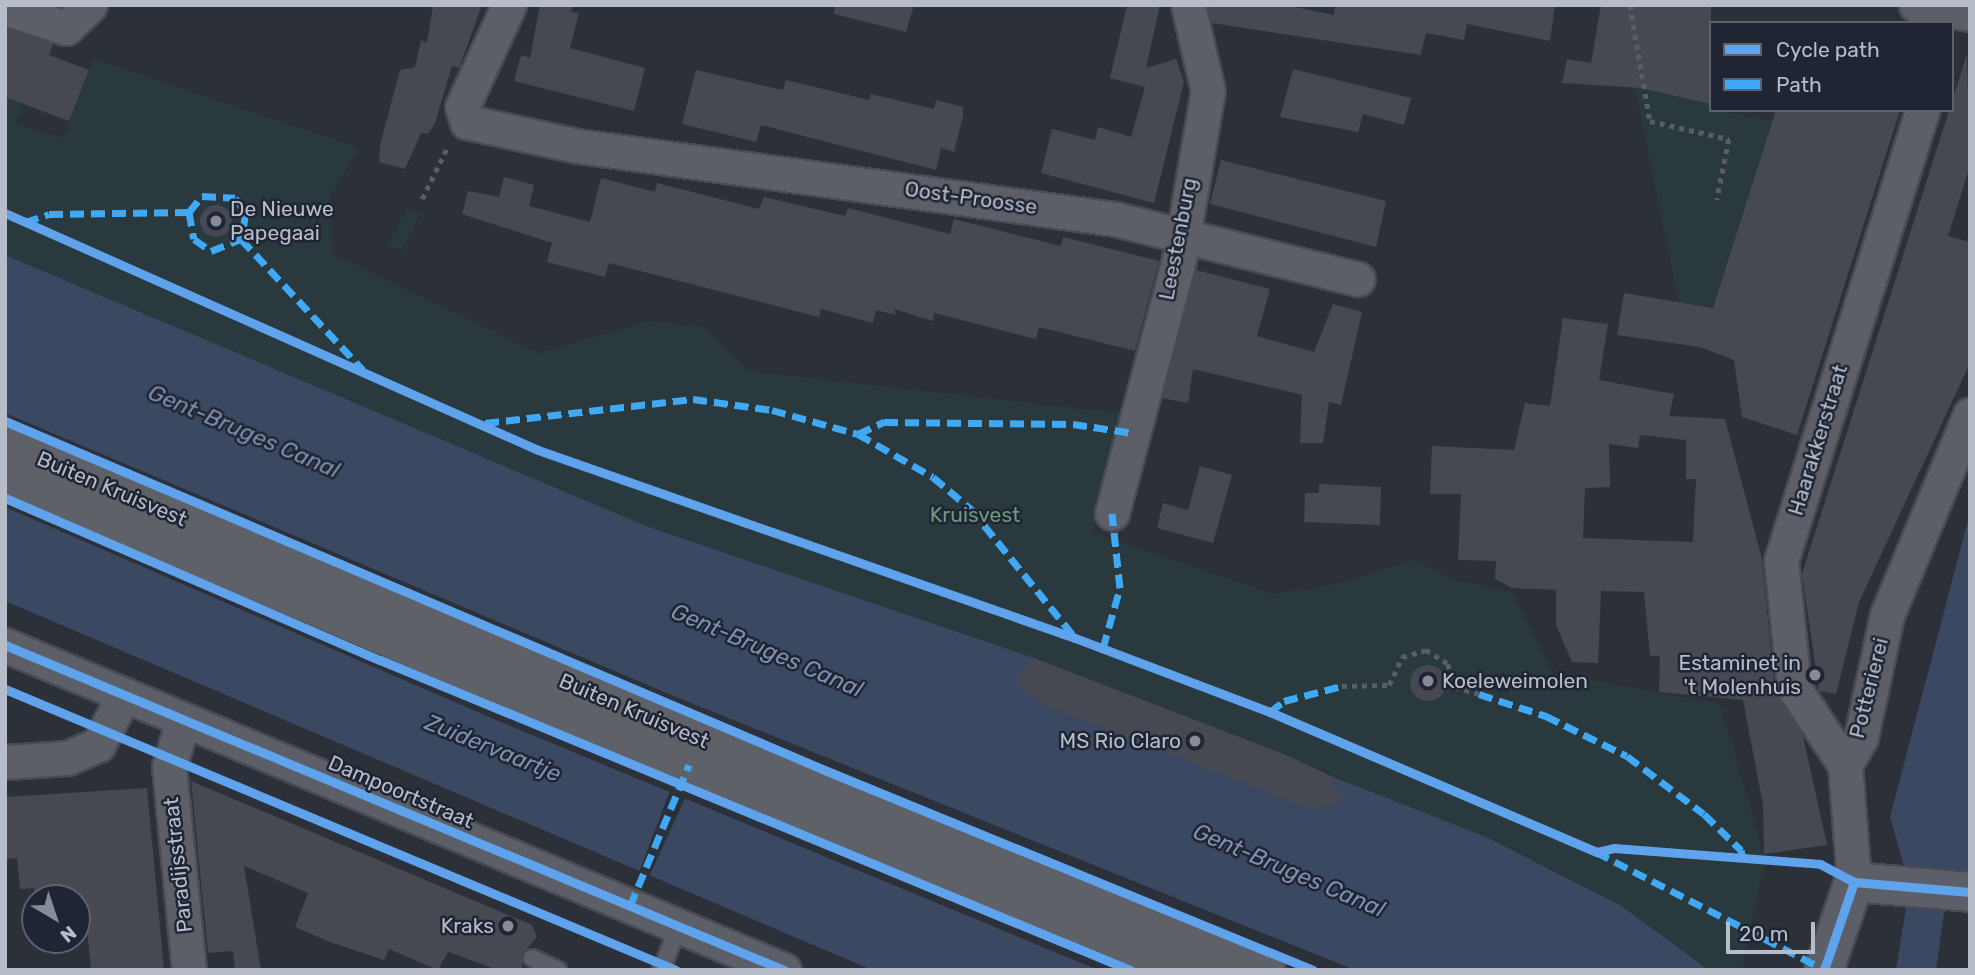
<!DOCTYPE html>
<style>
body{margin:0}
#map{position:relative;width:1975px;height:975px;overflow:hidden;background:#2c3039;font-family:Rubik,sans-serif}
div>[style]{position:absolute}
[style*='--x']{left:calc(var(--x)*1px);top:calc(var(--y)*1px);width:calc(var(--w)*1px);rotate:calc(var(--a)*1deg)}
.green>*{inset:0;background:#29393e}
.water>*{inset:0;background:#3b4862}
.pier>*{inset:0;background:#2c3039}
.building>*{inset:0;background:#464951}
.round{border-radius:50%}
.path>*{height:4.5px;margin-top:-2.25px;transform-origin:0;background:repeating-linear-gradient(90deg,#595e63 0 5px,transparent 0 10px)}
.roads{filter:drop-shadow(2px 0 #484b52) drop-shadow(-2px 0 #484b52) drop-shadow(0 2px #484b52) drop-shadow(0 -2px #484b52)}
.service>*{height:16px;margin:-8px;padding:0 8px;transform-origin:8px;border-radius:8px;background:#5c5f67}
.minor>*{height:33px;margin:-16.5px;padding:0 16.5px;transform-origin:16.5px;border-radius:16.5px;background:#5c5f67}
.tertiary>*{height:38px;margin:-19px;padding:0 19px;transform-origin:19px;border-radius:19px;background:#5c5f67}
.primary>*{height:38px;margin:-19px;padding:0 19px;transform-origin:19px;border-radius:19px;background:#5e6168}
.quiet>*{height:7px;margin-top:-3.5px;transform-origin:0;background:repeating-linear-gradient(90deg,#3fa9f5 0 14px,transparent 0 21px)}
.cycleway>*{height:9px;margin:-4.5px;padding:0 4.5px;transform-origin:4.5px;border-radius:4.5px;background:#60a3ed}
.dots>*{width:19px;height:19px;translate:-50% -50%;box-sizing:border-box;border:4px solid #1f2533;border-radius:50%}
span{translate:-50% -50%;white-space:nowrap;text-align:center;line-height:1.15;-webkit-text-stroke:5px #1f2533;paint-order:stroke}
.street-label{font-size:21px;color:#b7bcc9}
.poi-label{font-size:21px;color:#b7bcc9}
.left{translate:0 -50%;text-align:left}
.right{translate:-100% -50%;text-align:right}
.park-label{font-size:21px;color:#6f987d}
.water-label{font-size:23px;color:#808faf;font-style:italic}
.frame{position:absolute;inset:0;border:7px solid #b7bcc9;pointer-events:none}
.legend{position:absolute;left:1709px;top:21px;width:245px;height:91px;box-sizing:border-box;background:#1f2533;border:2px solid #5c616f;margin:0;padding:9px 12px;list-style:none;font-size:21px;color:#b7bcc9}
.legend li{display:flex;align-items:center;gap:14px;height:35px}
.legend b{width:35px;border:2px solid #5c616f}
.north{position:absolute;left:21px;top:884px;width:70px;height:70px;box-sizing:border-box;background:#1f2533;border:2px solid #5c616f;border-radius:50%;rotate:141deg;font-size:19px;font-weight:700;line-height:28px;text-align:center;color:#b7bcc9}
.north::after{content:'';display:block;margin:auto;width:24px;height:32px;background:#868b97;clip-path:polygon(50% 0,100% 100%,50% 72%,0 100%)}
.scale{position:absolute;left:1726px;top:922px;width:89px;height:32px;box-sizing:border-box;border:4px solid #b7bcc9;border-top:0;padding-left:9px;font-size:21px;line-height:24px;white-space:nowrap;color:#b7bcc9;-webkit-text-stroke:5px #1f2533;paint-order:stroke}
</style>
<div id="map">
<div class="green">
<i style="clip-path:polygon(94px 59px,359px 148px,330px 197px,333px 254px,538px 353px,651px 321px,704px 327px,749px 371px,1126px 414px,1092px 532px,1272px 594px,1325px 587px,1415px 560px,1454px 580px,1512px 592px,1553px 673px,1720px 704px,1765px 859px,1742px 970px,1709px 970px,1620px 905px,1554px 870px,1284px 754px,1034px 658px,646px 526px,5px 255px,5px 97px,23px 104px,15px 124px,63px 138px)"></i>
<i style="clip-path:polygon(1634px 84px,1711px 104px,1711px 110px,1774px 121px,1716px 306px,1679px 303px)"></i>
<i style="clip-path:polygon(407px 207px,420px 214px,402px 251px,388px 245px)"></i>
</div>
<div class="water">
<i style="clip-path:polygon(5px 255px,646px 526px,1034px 658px,1488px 838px,1620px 905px,1709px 970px,1355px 970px,676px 697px,5px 413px)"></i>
<i style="clip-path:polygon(5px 507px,496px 720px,1098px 970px,872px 970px,5px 601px)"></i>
<i style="clip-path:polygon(1970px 513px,1970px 875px,1944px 913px,1936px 970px,1896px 970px,1912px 871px,1905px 869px,1890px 817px)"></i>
</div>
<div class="pier">
<i style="clip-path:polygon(671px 788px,687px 794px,649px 877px,639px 872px)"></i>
</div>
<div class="building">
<i style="clip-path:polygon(433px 5px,482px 5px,459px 68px,452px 66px,435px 123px,428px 134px,421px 133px,405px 169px,379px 162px,380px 145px,400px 70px,415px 67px,421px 40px,427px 43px)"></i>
<i style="clip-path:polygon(540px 5px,573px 5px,571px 12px,579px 13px,570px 48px,645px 68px,634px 111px,514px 81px,521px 55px,530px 58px)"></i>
<i style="clip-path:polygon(835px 5px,914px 5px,906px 32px,834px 14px)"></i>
<i style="clip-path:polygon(1127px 5px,1160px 5px,1146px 68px,1176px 59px,1184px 82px,1154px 203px,1041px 173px,1052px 129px,1095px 140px,1098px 127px,1131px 137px,1145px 87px,1110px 78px)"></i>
<i style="clip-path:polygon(1208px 5px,1285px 5px,1334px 15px,1335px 5px,1555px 5px,1550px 41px,1467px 24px,1464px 40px,1426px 33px,1421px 55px,1212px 23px)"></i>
<i style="clip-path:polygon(1601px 5px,1711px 5px,1711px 104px,1641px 88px,1562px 83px,1567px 59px,1591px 63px)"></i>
<i style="clip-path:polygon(5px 28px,53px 44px,49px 55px,89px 70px,69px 121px,5px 97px)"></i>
<i style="clip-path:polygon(1967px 54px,1970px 166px,1948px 236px,1970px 242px,1970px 363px,1859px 602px,1836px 694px,1819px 691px,1802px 574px)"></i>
<i style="clip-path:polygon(1293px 69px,1411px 98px,1404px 125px,1363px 114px,1358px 132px,1280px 117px)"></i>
<i style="clip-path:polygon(696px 70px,783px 90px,786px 80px,869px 100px,871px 94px,934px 109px,936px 100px,963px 107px,963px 116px,954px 152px,941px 148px,936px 170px,761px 125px,756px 142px,682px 124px)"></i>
<i style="clip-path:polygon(1776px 110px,1900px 110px,1797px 435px,1742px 417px,1734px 360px,1700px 347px,1617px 335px,1624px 293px,1713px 308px)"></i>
<i style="clip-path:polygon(1221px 160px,1386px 201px,1376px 247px,1210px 204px)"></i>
<i style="clip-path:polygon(504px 177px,534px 185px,529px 206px,590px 222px,601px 178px,655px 192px,657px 183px,759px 209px,764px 197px,845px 216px,848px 208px,950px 234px,954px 219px,1061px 246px,1063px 237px,1159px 261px,1135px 351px,1039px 327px,1036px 339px,934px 313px,933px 321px,894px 309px,896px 315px,876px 310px,873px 323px,821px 309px,819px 317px,609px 263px,605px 277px,547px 262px,552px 243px,462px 214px,468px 191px,499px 197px)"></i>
<i class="round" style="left:200px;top:205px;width:32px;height:32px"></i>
<i style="clip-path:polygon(1196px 270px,1270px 289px,1257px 336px,1314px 352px,1333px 304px,1362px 312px,1341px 405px,1329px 402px,1323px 443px,1300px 443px,1302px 395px,1193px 369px,1188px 403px,1162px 398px)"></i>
<i style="clip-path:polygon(evenodd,1563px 318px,1608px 324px,1599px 380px,1674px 394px,1669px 416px,1725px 419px,1762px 559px,1775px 691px,1803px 736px,1827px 845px,1764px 854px,1763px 805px,1743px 700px,1659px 692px,1660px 656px,1650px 656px,1644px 592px,1601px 591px,1598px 663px,1572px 662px,1556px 625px,1556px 590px,1512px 588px,1495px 579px,1496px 561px,1458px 560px,1461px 494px,1430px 494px,1432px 446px,1514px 450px,1525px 403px,1550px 406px,1563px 318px,1640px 435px,1686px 440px,1686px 479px,1696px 479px,1693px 542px,1583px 538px,1585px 488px,1610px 487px,1609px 444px,1638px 448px,1640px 435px)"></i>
<i style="clip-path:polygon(1200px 466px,1232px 475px,1213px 543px,1157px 528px,1163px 503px,1188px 510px)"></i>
<i style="clip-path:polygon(1319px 484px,1381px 487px,1380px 525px,1304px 522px,1305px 493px,1319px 493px)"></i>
<i style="clip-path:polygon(1034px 658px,1284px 754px,1329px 775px,1343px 799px,1312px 810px,1048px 706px,1020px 688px,1020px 675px)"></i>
<i class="round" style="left:1410px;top:665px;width:36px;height:36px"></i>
<i style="clip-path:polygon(191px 781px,532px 925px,537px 937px,522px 954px,522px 970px,498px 970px,448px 952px,438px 970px,389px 949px,384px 960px,330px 942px,295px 927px,308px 893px,244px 866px,261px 970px,235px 970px,233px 951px,208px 953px)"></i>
<i style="clip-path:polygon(147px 788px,164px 970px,91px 970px,84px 898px,35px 898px,34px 888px,20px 889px,17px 858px,5px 859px,5px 797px)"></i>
</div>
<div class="path">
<i style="--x:1630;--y:5;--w:118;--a:80.2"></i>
<i style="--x:1650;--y:121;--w:81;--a:12.8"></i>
<i style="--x:1729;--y:139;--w:62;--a:101.1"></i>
<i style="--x:422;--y:199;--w:59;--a:-63.9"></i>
<i style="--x:1342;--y:686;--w:47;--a:-1.2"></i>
<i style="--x:1389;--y:685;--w:31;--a:-65"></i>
<i style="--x:1402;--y:657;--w:25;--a:-16"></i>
<i style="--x:1426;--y:650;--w:26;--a:32"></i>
<i style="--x:1448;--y:664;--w:24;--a:73"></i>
<i style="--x:1455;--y:687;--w:25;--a:16"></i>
</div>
<div class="roads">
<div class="service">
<i style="--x:532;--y:958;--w:29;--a:25"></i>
<i style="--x:661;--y:970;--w:48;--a:-67.8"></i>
</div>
<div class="minor">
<i style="--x:509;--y:5;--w:112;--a:114.7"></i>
<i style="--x:462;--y:107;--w:16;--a:72"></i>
<i style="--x:467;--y:122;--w:114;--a:12.2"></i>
<i style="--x:578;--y:146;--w:542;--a:7.74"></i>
<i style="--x:1115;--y:219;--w:250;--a:13.9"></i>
<i style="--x:1916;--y:5;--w:55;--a:9.5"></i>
<i style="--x:5;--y:8;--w:64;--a:18.2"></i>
<i style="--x:66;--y:28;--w:33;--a:-44"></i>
<i style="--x:1112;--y:513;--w:262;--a:-75.2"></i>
<i style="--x:1179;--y:260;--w:171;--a:-80.3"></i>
<i style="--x:1208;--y:91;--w:88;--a:-103.1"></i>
<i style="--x:5;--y:645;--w:844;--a:22.65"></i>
<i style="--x:183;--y:720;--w:49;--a:106.6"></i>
<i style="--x:169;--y:767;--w:204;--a:84.4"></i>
<i style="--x:5;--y:762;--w:62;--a:-3.7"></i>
<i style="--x:67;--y:758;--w:34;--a:-23"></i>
<i style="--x:98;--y:745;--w:56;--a:-62.5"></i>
<i style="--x:1845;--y:765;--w:92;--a:-123.5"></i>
<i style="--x:1794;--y:688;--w:128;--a:-95.8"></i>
<i style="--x:1781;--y:561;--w:473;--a:-72.6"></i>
<i style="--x:1854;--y:882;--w:117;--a:-94.4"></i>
<i style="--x:1845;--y:765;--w:32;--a:-60"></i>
<i style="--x:1861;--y:737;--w:125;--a:-78"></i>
<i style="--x:1887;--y:615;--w:217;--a:-67.5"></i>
</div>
<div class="tertiary">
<i style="--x:1824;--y:970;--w:93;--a:-71.2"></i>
<i style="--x:1854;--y:882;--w:116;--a:4.9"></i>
</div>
<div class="primary">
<i style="--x:5;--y:444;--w:882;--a:23.02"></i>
<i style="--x:817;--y:789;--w:484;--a:22"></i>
<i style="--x:5;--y:474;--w:870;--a:23.09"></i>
<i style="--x:805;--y:815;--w:414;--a:22"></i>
</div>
</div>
<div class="quiet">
<i style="--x:189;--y:212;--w:27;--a:80"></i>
<i style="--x:194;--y:239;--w:21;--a:35"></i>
<i style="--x:211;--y:251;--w:32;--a:-22"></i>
<i style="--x:25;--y:222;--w:25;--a:-18"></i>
<i style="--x:49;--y:214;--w:140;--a:-0.8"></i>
<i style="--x:189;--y:212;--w:21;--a:-51"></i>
<i style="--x:202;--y:196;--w:33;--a:3"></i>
<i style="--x:235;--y:198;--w:18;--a:52"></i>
<i style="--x:246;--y:212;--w:27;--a:100"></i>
<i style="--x:241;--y:239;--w:179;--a:47"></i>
<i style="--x:485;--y:423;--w:209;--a:-6.6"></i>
<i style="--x:693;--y:399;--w:80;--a:7.9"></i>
<i style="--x:772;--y:410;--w:89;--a:15.6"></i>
<i style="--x:858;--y:434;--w:86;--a:29.8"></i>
<i style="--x:933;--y:477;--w:50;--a:40.1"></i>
<i style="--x:971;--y:509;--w:164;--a:51"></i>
<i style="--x:858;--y:434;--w:29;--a:-25"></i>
<i style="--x:884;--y:422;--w:189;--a:0.6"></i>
<i style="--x:1073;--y:424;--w:61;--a:8.5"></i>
<i style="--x:1103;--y:648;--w:62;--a:-74.2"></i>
<i style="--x:1120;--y:588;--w:75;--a:-96.1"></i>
<i style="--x:1479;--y:694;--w:71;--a:18.2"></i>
<i style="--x:1546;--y:716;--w:90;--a:26.3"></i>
<i style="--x:1627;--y:756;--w:96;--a:37"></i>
<i style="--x:1704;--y:814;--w:52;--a:44.2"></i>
<i style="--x:1741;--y:850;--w:11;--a:75"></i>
<i style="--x:1270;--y:712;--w:18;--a:-38"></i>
<i style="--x:1284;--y:701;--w:60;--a:-14.5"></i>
<i style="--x:1596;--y:852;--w:256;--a:27.2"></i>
<i style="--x:630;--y:906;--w:153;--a:-67.3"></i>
</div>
<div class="cycleway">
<i style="--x:5;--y:213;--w:583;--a:23.97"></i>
<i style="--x:538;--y:450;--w:569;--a:19.29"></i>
<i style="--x:1075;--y:638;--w:209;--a:20.8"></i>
<i style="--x:1270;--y:712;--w:356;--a:23.2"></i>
<i style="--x:1597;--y:852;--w:17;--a:-13"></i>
<i style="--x:1614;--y:848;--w:207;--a:4.4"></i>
<i style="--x:1820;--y:864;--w:38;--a:28"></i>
<i style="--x:1854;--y:882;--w:116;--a:4.9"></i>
<i style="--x:5;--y:421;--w:893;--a:23.06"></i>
<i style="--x:827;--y:771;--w:525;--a:22.27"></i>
<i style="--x:5;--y:498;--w:408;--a:23.4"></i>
<i style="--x:380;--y:660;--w:812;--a:22.46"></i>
<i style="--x:5;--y:645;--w:844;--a:22.65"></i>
<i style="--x:5;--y:689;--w:727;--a:22.72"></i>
<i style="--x:1824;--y:970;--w:93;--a:-71.2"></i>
</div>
<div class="dots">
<i style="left:216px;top:221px;background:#868b97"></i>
<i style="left:1815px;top:675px;background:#868b97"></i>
<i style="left:1428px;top:681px;background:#868b97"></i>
<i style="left:1195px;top:741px;background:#868b97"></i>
<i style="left:508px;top:926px;background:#868b97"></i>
</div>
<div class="street-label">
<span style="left:971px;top:198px;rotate:8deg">Oost-Proosse</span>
<span style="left:1178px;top:239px;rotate:-79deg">Leestenburg</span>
<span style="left:1818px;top:440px;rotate:-73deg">Haarakkerstraat</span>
<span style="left:112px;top:489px;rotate:23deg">Buiten Kruisvest</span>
<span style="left:1869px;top:688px;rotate:-76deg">Potterierei</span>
<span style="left:634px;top:711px;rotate:23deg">Buiten Kruisvest</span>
<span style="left:401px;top:792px;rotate:23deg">Dampoortstraat</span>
<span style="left:178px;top:865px;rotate:-96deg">Paradijsstraat</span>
</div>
<div class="poi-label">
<span class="left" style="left:230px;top:221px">De Nieuwe<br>Papegaai</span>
<span class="right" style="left:1801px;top:675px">Estaminet in<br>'t Molenhuis</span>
<span class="left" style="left:1442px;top:681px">Koeleweimolen</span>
<span class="right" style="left:1181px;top:741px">MS Rio Claro</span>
<span class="right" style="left:494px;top:926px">Kraks</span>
</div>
<div class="park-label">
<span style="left:975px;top:515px">Kruisvest</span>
</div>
<div class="water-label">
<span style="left:244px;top:431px;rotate:23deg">Gent-Bruges Canal</span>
<span style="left:767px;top:650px;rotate:23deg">Gent-Bruges Canal</span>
<span style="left:493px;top:748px;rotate:22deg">Zuidervaartje</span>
<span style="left:1289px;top:870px;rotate:23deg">Gent-Bruges Canal</span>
</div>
<div class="frame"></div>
<ul class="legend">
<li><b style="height:9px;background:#60a3ed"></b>Cycle path</li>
<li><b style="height:9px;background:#3fa9f5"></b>Path</li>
</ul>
<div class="north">N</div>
<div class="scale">20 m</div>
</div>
